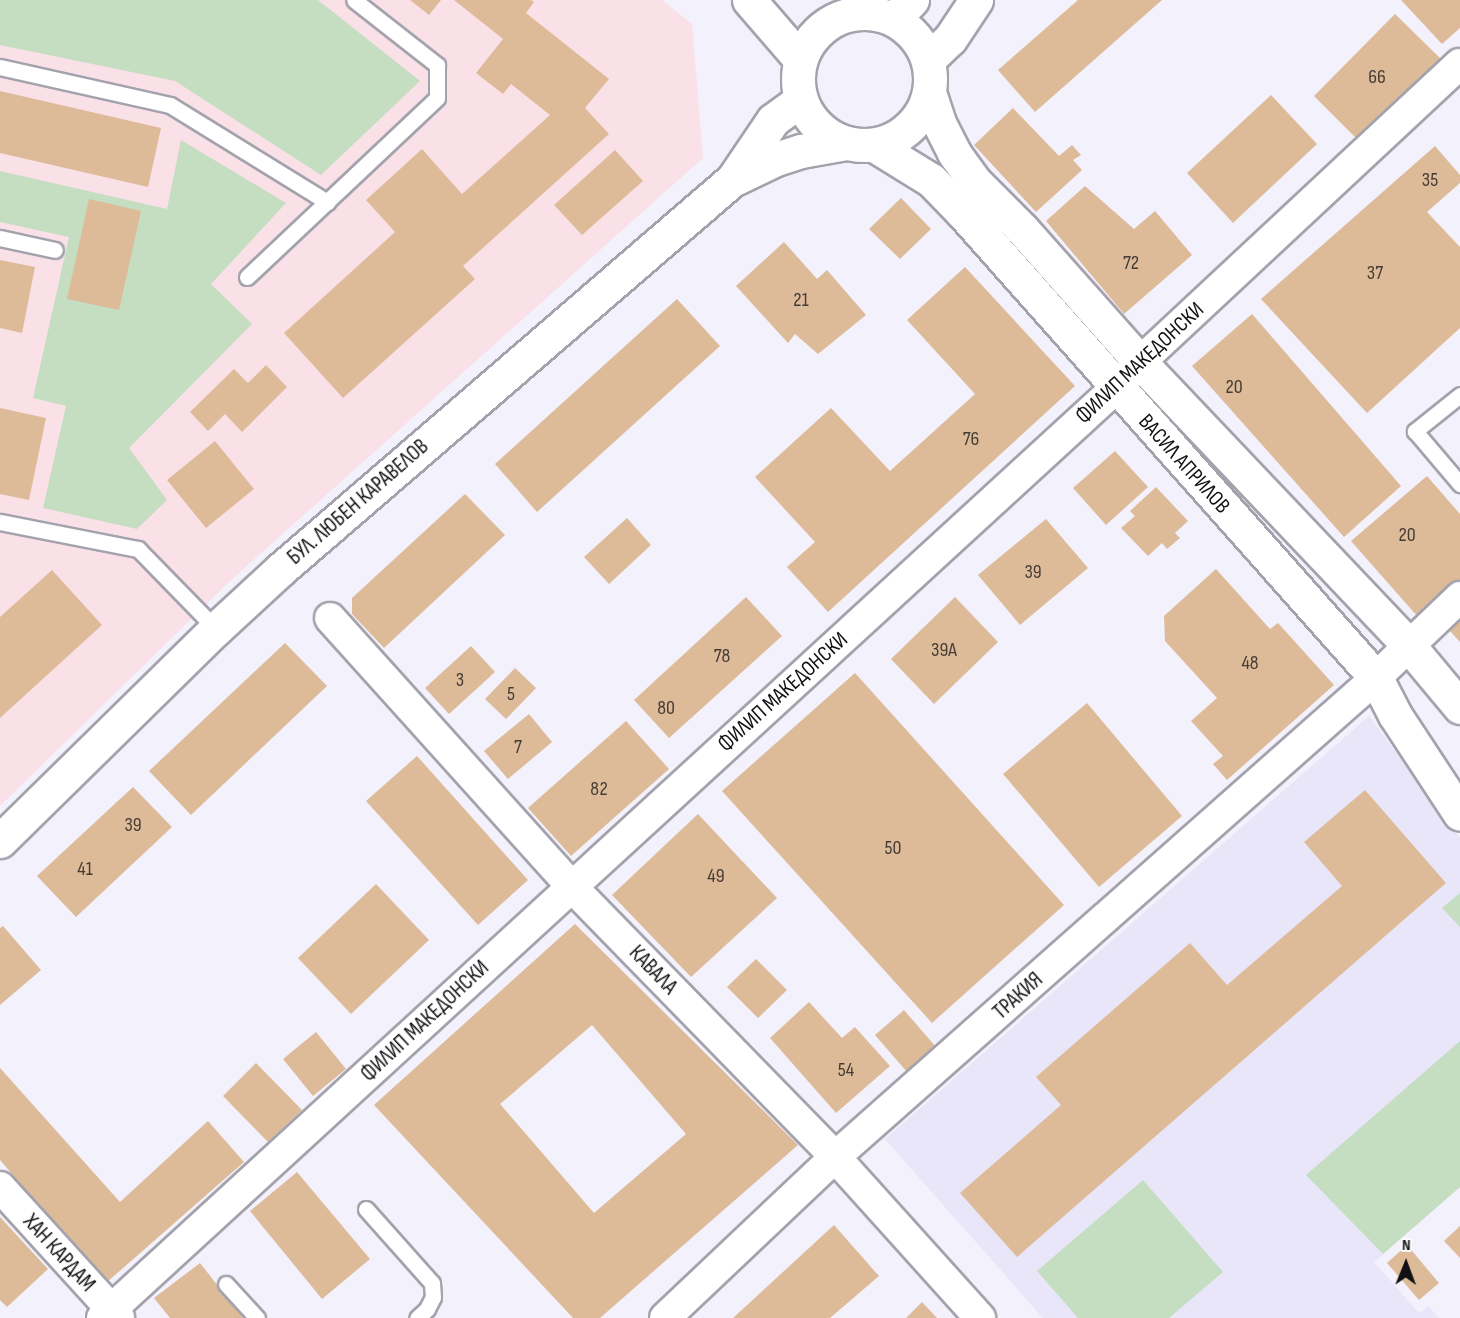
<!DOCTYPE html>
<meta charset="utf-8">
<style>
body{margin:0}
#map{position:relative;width:1460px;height:1318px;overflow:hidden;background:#f2f1fc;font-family:"Sofia Sans Condensed",sans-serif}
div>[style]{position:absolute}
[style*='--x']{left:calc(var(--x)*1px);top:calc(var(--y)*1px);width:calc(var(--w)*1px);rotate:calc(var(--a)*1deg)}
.built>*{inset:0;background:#e8e6f8}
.medical>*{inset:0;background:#fae1e8}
.green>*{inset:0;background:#c5ddc0}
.building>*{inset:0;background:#debb98}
.roads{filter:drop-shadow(2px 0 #a4a3ad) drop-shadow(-2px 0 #a4a3ad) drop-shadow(0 2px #a4a3ad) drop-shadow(0 -2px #a4a3ad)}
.service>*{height:15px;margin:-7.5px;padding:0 7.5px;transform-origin:7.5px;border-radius:7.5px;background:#fff}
.minor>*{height:30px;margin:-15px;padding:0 15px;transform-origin:15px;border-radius:15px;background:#fff}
.tertiary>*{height:33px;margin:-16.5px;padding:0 16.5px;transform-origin:16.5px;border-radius:16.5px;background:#fff}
.secondary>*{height:33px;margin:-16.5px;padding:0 16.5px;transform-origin:16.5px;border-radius:16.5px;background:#fff}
.secondary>.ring{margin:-16.5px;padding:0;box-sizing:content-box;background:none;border:33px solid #fff;border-radius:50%}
span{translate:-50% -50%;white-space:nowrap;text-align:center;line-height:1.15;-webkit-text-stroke:5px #fff;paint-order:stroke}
.number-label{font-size:20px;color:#443c35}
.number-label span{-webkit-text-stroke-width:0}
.street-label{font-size:22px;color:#111114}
.north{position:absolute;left:1376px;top:1234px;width:60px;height:60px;-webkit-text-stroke:4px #fff;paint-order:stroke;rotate:1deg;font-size:16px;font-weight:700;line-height:24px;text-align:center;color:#111114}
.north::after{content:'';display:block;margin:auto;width:21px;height:27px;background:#111114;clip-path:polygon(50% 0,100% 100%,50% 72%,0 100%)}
</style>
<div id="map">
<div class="built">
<i style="clip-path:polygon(1369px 716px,1460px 838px,1460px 1187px,1374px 1262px,1419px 1313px,1428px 1306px,1439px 1318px,1043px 1318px,885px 1139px)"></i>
</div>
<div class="medical">
<i style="clip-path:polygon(0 0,662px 0,692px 24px,703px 158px,230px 581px,0 806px)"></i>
</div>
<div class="green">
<i style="clip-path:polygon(0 0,318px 0,420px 81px,321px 175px,175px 81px,0 45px)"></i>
<i style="clip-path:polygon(181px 140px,286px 203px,211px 284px,252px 324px,129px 448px,167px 500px,137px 529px,43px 508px,66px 406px,33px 398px,69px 237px,0 222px,0 171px,167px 209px)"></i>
<i style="clip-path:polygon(1460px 893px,1460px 927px,1442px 908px)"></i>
<i style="clip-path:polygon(1460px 1041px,1460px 1187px,1383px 1254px,1306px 1175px)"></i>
<i style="clip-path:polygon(1143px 1180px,1223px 1272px,1169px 1318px,1078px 1318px,1037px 1271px)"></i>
</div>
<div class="building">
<i style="clip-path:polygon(410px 0,441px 0,429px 15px)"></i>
<i style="clip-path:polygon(454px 0,531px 0,534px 2px,526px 13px,609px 79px,585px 108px,609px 134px,463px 266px,475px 279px,343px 398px,284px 333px,395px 232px,366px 200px,422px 149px,462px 194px,550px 115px,511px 84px,503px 94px,476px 73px,503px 39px)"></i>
<i style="clip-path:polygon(1078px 0,1162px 0,1035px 112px,998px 70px)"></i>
<i style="clip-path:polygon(1401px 0,1460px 0,1460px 28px,1442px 44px)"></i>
<i style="clip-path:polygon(1395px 14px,1440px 58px,1358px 140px,1314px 96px)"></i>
<i style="clip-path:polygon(0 91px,161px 128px,148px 187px,0 153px)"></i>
<i style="clip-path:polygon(1271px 95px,1317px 144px,1233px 223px,1187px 173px)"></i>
<i style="clip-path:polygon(1013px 108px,1059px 156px,1072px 145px,1081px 155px,1073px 160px,1082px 170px,1036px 212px,974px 145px)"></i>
<i style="clip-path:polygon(1435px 146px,1460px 175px,1460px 183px,1427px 212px,1460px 247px,1460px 328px,1367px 413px,1261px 299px)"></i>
<i style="clip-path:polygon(615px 150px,643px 181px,582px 235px,554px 205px)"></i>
<i style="clip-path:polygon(1085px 186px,1134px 229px,1155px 211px,1192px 255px,1124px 314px,1046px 221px)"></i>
<i style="clip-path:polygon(901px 198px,931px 229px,900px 259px,869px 229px)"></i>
<i style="clip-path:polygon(89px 199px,141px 211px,119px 310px,67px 299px)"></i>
<i style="clip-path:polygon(784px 242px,817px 279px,827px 270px,866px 315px,818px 354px,795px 334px,788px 343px,736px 286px)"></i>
<i style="clip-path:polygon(0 260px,35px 267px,22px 333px,0 328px)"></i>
<i style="clip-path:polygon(965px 267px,1075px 386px,828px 612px,787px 567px,815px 542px,755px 477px,831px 408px,890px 471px,975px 394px,907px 320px)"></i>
<i style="clip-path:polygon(677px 299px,720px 346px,537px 512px,495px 464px)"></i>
<i style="clip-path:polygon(1252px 314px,1401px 486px,1344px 537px,1192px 366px)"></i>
<i style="clip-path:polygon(266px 365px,287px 387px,242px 432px,225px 414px,208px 431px,190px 412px,234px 369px,248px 383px)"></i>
<i style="clip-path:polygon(0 408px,46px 418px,29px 500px,0 494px)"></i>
<i style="clip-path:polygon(215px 441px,254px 489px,206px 528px,167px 480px)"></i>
<i style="clip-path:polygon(1115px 451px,1148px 487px,1106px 525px,1073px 488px)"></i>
<i style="clip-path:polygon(1427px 476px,1460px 514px,1460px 581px,1418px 617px,1351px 541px)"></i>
<i style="clip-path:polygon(1156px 487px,1188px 521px,1175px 533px,1180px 538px,1167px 549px,1162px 543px,1148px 556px,1121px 528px,1135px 516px,1130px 511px)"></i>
<i style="clip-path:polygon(465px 494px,505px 535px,384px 648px,352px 614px,352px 598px)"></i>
<i style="clip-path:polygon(627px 518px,651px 545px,609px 584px,584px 557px)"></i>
<i style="clip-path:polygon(1046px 519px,1088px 568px,1020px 625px,978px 575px)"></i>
<i style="clip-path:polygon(1216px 569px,1270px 629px,1278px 623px,1334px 685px,1227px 780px,1213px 764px,1223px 756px,1191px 721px,1217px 698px,1165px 641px,1164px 616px)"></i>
<i style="clip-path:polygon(52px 570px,102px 625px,0 718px,0 617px)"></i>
<i style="clip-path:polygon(746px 597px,782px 636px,669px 738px,634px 700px)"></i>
<i style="clip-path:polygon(955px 597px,998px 642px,934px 704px,891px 659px)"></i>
<i style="clip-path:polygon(1460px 603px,1460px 642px,1440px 620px)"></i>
<i style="clip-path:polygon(285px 643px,327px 686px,191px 815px,149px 771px)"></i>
<i style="clip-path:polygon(471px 646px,495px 672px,449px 714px,425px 688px)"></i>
<i style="clip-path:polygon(515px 668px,536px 688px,506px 719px,485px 699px)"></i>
<i style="clip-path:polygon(855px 673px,1064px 905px,932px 1023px,722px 791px)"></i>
<i style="clip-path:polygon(1087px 703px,1182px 816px,1099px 887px,1003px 774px)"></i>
<i style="clip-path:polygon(529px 714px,552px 742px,508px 779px,484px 751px)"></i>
<i style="clip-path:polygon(626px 721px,669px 769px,571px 856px,528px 808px)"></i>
<i style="clip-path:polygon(417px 756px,528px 880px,478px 925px,366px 801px)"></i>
<i style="clip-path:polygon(133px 787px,172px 827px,76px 917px,37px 876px)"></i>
<i style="clip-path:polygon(1365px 790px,1446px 883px,1017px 1257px,960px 1193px,1061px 1105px,1036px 1077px,1190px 943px,1227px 985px,1342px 886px,1304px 842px)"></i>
<i style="clip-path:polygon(698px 814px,777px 898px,691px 977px,612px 895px)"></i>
<i style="clip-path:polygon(376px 884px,429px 940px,351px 1014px,298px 958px)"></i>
<i style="clip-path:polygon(evenodd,575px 924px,798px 1145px,600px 1318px,573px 1318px,374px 1105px,575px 924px,592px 1025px,686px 1134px,594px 1213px,500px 1104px,592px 1025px)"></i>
<i style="clip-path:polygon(3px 926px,41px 970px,0 1005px,0 928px)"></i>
<i style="clip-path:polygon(756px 959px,787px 990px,758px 1018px,727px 987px)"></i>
<i style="clip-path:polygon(809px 1002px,842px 1038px,855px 1027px,890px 1066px,836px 1113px,770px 1038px)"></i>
<i style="clip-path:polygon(904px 1010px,936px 1047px,907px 1072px,875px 1035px)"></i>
<i style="clip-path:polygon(316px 1032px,346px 1069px,313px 1096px,283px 1059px)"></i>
<i style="clip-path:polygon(256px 1063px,302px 1110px,268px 1142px,223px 1096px)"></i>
<i style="clip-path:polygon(0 1068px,120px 1202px,208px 1121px,244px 1162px,106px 1283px,0 1160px)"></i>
<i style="clip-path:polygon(297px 1172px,370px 1259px,322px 1299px,250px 1211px)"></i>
<i style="clip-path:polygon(0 1217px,48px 1269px,7px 1307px,0 1300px)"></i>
<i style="clip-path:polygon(834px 1225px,879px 1276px,830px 1318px,733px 1318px)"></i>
<i style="clip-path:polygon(1460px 1226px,1460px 1258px,1444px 1241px)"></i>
<i style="clip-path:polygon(1407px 1245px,1439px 1283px,1419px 1300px,1387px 1263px)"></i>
<i style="clip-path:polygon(200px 1263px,243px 1318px,170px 1318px,154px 1298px)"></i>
<i style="clip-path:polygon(922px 1302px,937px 1318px,906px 1318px)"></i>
</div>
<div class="roads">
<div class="service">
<i style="--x:0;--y:67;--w:174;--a:12.6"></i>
<i style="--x:170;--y:105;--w:185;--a:31.7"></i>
<i style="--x:0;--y:238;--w:56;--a:12.3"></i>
<i style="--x:247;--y:277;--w:261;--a:-43.3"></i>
<i style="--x:437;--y:98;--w:33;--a:-90"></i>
<i style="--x:437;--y:65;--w:105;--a:-141.9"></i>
<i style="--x:1460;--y:395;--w:58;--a:141.3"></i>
<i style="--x:1415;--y:431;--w:70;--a:49.7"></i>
<i style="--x:0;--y:522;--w:141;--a:11.1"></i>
<i style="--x:138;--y:549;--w:112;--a:45.7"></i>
<i style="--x:366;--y:1209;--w:99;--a:48.3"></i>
<i style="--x:432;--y:1283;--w:14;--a:86"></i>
<i style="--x:433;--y:1297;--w:13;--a:117"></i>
<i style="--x:427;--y:1309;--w:13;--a:138"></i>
<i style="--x:226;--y:1284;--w:46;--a:47.6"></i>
</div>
<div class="minor">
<i style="--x:330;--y:618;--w:360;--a:48"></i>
<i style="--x:571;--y:886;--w:378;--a:45.7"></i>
<i style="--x:835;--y:1157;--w:217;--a:48"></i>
<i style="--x:0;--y:1187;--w:177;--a:47.7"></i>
<i style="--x:102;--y:1318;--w:1376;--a:-42.53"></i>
<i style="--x:1116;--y:388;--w:35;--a:-47"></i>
<i style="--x:1140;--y:362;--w:437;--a:-43"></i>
<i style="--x:665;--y:1318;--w:234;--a:-43.4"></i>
<i style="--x:835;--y:1157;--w:711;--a:-41.52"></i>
<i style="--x:1367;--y:686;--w:129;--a:-43.7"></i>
</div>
<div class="tertiary">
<i style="--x:895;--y:18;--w:25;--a:-47"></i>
<i style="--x:929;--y:59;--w:29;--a:-44"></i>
<i style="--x:950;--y:39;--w:47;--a:-56.3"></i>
<i style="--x:733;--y:179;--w:71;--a:-55.9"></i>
<i style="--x:773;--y:120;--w:34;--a:-36"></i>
<i style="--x:0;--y:841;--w:303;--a:-44.5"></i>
<i style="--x:216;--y:629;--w:88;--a:-42.7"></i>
<i style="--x:281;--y:569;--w:596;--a:-40.78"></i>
<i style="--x:732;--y:180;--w:49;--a:-25.5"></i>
<i style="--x:776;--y:159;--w:26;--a:-18"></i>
<i style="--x:801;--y:151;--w:46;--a:-10.1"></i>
</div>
<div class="secondary">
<i style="--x:749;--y:0;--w:78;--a:49.2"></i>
<i class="ring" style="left:798px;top:13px;width:99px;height:99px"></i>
<i style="--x:930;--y:95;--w:29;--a:72"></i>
<i style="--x:939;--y:123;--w:34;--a:63"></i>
<i style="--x:954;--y:153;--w:36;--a:54"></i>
<i style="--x:975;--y:182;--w:66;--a:45"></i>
<i style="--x:1022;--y:229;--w:178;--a:48.4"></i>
<i style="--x:1140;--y:362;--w:393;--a:46.5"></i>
<i style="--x:1410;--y:647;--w:78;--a:50.2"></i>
<i style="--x:874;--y:145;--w:67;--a:31.6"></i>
<i style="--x:931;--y:180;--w:46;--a:45.9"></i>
<i style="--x:963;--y:213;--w:622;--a:48.39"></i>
<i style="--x:1376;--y:678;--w:42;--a:62.8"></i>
<i style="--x:1395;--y:715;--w:118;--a:56.7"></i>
</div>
</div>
<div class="number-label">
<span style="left:1377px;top:77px">66</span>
<span style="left:1430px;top:180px">35</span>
<span style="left:1131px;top:263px">72</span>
<span style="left:1375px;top:273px">37</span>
<span style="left:801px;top:300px">21</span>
<span style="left:1234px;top:387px">20</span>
<span style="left:971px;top:439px">76</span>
<span style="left:1407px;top:535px">20</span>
<span style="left:1033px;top:572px">39</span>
<span style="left:944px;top:650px">39А</span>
<span style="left:722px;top:656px">78</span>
<span style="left:1250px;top:663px">48</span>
<span style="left:460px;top:680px">3</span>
<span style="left:511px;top:694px">5</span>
<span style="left:666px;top:708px">80</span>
<span style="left:518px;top:747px">7</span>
<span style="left:599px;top:789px">82</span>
<span style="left:133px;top:825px">39</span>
<span style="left:893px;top:848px">50</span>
<span style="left:85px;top:869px">41</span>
<span style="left:716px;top:876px">49</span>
<span style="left:846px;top:1070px">54</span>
</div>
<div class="street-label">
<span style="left:1140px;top:363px;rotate:-43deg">ФИЛИП МАКЕДОНСКИ</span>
<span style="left:1184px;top:464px;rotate:48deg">ВАСИЛ АПРИЛОВ</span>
<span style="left:358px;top:502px;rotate:-41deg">БУЛ. ЛЮБЕН КАРАВЕЛОВ</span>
<span style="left:783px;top:692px;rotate:-42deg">ФИЛИП МАКЕДОНСКИ</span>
<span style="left:653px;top:970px;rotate:46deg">КАВАЛА</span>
<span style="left:1018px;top:996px;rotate:-42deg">ТРАКИЯ</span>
<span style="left:425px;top:1021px;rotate:-43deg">ФИЛИП МАКЕДОНСКИ</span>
<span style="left:59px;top:1253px;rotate:48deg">ХАН КАРДАМ</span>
</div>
<div class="north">N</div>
</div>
